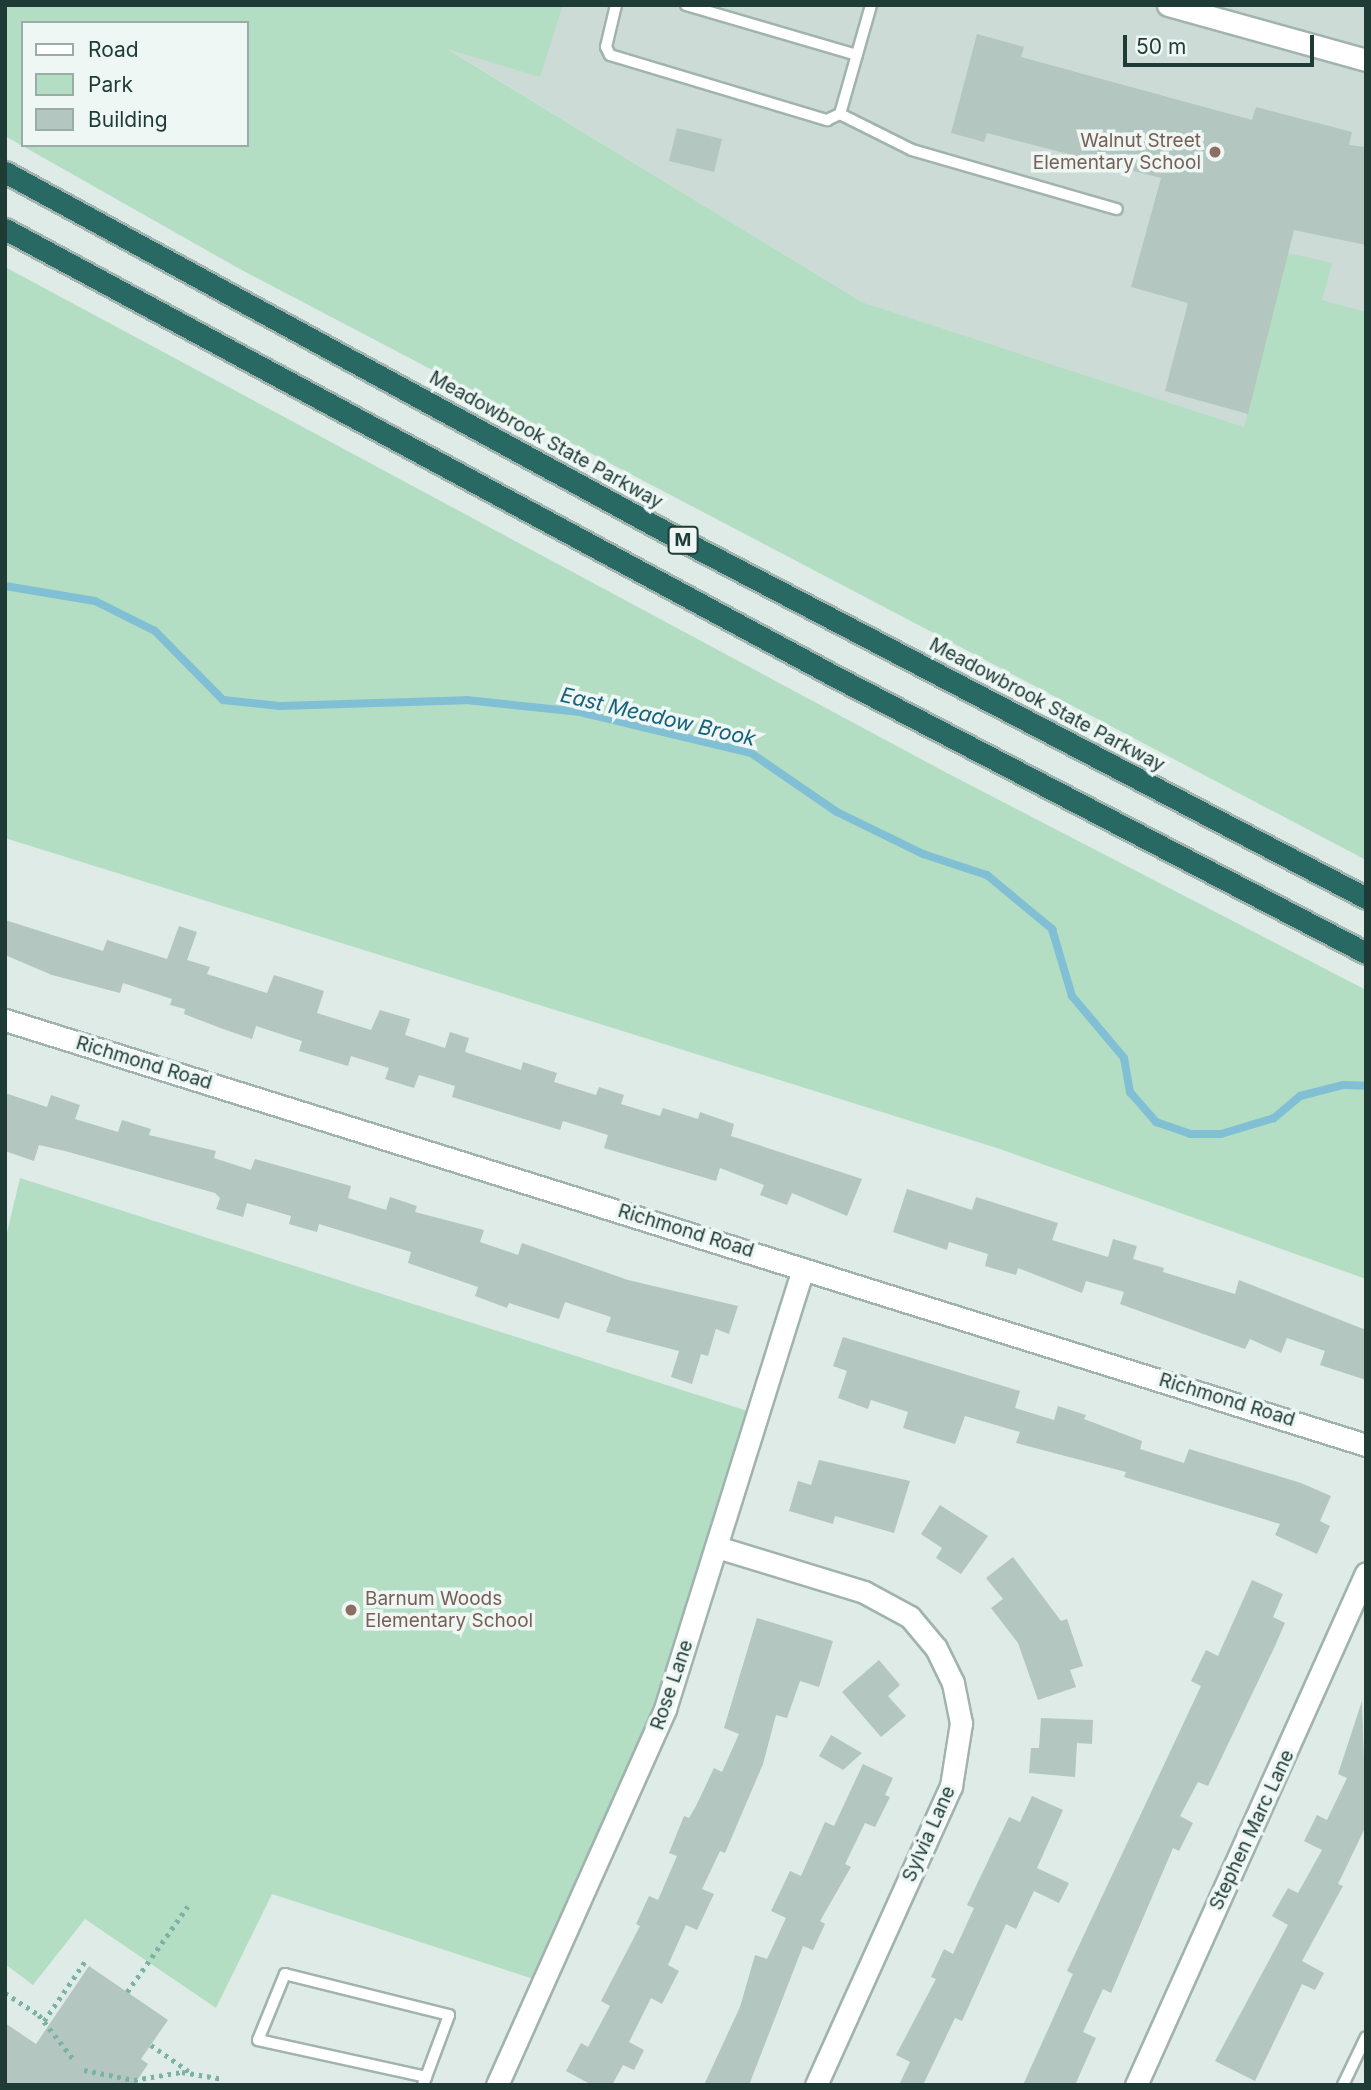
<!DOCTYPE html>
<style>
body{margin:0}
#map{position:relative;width:1371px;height:2090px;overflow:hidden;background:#deebe6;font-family:Inter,sans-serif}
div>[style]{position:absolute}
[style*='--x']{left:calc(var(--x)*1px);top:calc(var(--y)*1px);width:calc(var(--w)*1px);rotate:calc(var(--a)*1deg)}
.built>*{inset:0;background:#ccdbd5}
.green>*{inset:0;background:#b4dec4}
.stream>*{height:8px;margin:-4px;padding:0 4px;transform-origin:4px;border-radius:4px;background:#81bfd5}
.building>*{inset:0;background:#b3c6c0}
.path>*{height:4.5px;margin-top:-2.25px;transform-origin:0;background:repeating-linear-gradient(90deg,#7cb1a6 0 3.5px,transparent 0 8.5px)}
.roads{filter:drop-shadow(2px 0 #a1b3ae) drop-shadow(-2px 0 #a1b3ae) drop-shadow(0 2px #a1b3ae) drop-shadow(0 -2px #a1b3ae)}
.lane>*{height:10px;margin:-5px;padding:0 5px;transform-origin:5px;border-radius:5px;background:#fff}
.street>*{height:21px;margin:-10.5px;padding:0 10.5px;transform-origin:10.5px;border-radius:10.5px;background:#fff}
.highway>*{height:21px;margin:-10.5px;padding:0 10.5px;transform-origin:10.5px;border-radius:10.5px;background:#286a63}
.dots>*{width:19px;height:19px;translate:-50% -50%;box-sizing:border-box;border:4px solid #eef7f4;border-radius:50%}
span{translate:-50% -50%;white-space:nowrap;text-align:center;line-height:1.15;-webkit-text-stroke:7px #eef7f4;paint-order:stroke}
.shield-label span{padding:2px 5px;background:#eef7f4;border:2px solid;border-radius:5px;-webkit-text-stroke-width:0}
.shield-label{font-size:18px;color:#1e3b36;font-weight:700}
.education-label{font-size:19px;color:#785e54}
.right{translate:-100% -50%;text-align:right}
.left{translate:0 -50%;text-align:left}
.street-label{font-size:19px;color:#1e3b36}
.water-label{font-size:21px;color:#15607b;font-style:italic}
.frame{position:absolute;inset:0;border:7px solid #1e3b36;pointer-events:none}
.legend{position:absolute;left:21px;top:21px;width:228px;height:126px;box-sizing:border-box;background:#eef7f4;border:2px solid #9baca8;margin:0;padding:9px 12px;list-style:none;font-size:21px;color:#1e3b36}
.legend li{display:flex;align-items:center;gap:14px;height:35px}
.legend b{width:35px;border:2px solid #9baca8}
.scale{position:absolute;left:1123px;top:35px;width:191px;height:32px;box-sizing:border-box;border:4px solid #1e3b36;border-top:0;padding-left:9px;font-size:21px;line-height:24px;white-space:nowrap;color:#1e3b36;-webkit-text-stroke:5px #eef7f4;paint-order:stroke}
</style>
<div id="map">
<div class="built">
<i style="clip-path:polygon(375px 5px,1366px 5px,1366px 467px,862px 302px)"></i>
</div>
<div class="green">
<i style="clip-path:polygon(evenodd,5px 5px,563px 5px,540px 77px,447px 49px,862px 302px,1244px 427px,1288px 253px,1332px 263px,1322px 300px,1366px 312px,1366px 860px,238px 268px,5px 136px,5px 5px,23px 23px,247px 23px,247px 145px,23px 145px,23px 23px)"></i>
<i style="clip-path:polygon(5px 267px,947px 773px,1366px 990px,1366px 1279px,1000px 1149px,5px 838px)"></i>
<i style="clip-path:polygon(20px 1178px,757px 1414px,677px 1674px,543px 1982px,272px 1894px,216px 2008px,85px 1919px,33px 1985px,5px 1964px,5px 1241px)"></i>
</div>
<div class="stream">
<i style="--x:5;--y:586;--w:91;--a:9.5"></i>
<i style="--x:95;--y:601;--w:67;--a:26.6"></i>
<i style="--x:155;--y:631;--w:97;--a:45.4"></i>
<i style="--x:223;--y:700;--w:57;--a:6"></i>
<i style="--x:280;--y:706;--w:186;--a:-1.8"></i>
<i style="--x:466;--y:700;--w:115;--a:6"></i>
<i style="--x:580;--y:712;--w:176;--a:13.5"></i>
<i style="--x:751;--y:753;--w:104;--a:34.5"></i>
<i style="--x:837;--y:812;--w:96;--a:26"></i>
<i style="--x:923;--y:854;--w:67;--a:18.2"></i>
<i style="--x:987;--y:875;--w:85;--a:39.7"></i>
<i style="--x:1052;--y:929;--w:70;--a:73.4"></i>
<i style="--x:1072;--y:996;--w:81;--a:50"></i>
<i style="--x:1124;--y:1058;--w:35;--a:80"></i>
<i style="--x:1130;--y:1092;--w:40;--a:49"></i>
<i style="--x:1156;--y:1122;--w:36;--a:19"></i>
<i style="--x:1190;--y:1134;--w:31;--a:0"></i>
<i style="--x:1221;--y:1134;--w:55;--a:-16.8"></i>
<i style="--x:1274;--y:1118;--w:34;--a:-40"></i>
<i style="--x:1300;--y:1096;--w:44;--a:-14.3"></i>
<i style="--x:1343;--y:1085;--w:23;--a:2"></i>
</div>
<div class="building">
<i style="clip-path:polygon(977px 34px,1024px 47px,1021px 57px,1252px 120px,1256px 107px,1352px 132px,1349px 145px,1366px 147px,1366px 245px,1294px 230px,1248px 414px,1165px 391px,1188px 303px,1131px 287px,1161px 178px,987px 133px,984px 142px,951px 133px)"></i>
<i style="clip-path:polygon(677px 128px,722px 139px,714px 172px,669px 161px)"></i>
<i style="clip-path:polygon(5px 920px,103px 951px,107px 940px,167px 959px,179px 926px,197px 932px,187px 960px,210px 967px,207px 974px,267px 993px,274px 975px,324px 991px,317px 1013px,371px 1030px,380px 1010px,410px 1019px,405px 1035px,445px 1048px,450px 1032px,469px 1038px,465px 1052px,521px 1070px,523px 1062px,557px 1073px,554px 1082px,596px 1095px,599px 1087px,624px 1095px,621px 1104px,660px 1116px,663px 1108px,698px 1119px,700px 1112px,734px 1124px,731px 1136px,862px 1179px,847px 1216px,792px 1193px,787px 1205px,760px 1195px,764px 1185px,720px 1168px,716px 1181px,604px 1148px,608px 1135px,563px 1121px,560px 1130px,452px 1097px,455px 1086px,419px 1075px,414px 1088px,385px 1079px,389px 1068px,351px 1056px,348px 1066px,299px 1051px,302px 1041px,256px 1026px,252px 1039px,223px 1029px,184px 1014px,185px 1009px,170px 1005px,172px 999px,123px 983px,120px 993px,52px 975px,5px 955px)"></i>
<i style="clip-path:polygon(5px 1093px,47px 1107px,51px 1095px,80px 1105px,75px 1119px,118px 1132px,122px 1120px,151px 1129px,149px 1135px,216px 1151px,214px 1158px,251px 1170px,255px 1159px,351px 1186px,348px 1198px,386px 1210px,390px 1197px,417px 1206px,415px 1212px,484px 1230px,480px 1242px,518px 1255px,522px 1243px,628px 1280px,738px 1306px,729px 1334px,716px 1329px,708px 1356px,701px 1354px,692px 1384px,671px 1377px,679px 1351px,606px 1332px,611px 1317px,565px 1302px,559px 1319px,509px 1303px,507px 1308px,475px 1296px,478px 1287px,408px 1263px,411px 1252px,319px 1224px,317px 1232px,289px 1224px,291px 1216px,247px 1203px,243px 1217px,216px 1209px,220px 1198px,215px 1193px,65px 1151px,39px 1145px,34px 1161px,5px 1151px)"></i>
<i style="clip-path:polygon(907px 1189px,972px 1210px,976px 1197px,1058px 1223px,1052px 1240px,1108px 1257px,1113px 1239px,1137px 1246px,1133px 1259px,1164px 1268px,1163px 1272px,1235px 1294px,1239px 1280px,1366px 1330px,1366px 1380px,1320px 1365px,1325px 1351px,1287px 1338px,1281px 1353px,1250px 1339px,1245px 1349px,1120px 1304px,1124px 1292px,1086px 1281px,1082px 1293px,1018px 1268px,1016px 1275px,985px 1266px,988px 1254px,949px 1242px,947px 1250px,893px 1232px)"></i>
<i style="clip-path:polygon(843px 1337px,1020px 1391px,1015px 1408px,1054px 1420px,1058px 1406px,1086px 1415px,1084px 1419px,1142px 1441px,1140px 1449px,1184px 1463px,1189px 1449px,1301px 1483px,1331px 1496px,1320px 1521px,1330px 1526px,1317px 1554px,1275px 1535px,1280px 1524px,1124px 1477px,1126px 1472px,1016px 1443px,1020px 1432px,965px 1416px,955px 1444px,903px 1428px,908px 1412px,871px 1400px,868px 1409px,838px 1398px,847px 1371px,833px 1366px)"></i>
<i style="clip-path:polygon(819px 1460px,910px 1481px,894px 1533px,835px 1516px,833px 1524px,789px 1511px,798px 1481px,811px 1485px)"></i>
<i style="clip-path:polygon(940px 1505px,988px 1536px,961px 1574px,936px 1558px,942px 1548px,921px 1534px)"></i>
<i style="clip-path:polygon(1013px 1557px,1061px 1621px,1067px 1619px,1083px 1666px,1070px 1670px,1076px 1687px,1038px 1700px,1018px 1643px,991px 1608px,1003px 1599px,986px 1578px)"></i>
<i style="clip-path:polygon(1252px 1580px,1283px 1594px,1273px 1617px,1285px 1623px,1275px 1646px,1208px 1786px,1198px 1782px,1180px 1816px,1193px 1823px,1179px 1851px,1173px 1848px,1111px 1993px,1103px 1989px,1083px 2032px,1096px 2038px,1075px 2085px,1023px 2085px,1073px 1974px,1067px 1971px,1201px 1686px,1191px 1681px,1206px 1650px,1218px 1656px)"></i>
<i style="clip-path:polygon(757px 1618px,833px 1641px,819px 1687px,800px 1681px,787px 1718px,776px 1715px,763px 1764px,725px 1853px,720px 1851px,702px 1889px,714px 1894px,697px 1930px,686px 1925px,668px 1965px,679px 1971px,662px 2004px,651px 1998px,629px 2042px,644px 2050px,634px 2070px,623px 2065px,612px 2085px,592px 2085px,566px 2071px,581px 2043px,588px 2047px,610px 2006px,601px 2001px,640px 1926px,636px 1924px,649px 1896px,658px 1900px,677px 1856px,669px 1853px,684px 1816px,689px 1818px,696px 1806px,714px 1768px,722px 1772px,739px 1734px,724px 1728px)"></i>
<i style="clip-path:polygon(879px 1660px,900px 1685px,888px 1696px,906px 1716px,881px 1737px,842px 1692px)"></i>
<i style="clip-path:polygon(1362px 1701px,1366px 1826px,1338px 1884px,1343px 1886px,1302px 1961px,1324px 1973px,1315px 1990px,1302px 1984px,1255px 2081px,1215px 2061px,1288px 1925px,1272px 1916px,1288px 1888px,1298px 1893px,1322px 1850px,1304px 1841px,1317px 1815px,1327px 1820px,1347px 1778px,1338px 1774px)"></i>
<i style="clip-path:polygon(1041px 1718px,1093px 1720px,1092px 1744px,1077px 1743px,1075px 1777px,1029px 1773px,1031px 1748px,1039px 1748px)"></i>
<i style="clip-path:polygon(831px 1735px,862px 1753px,843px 1770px,819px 1756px)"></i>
<i style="clip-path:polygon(863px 1764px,893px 1778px,885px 1795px,890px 1797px,875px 1827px,865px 1823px,845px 1864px,851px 1867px,820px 1921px,825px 1924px,813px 1950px,803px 1946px,749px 2085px,704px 2085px,740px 2007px,755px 1955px,767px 1959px,786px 1918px,771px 1911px,790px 1871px,801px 1876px,825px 1822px,834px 1826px)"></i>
<i style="clip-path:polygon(1032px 1796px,1063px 1810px,1037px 1868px,1069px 1883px,1059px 1903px,1034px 1891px,1016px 1929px,1006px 1924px,962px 2021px,955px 2018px,923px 2085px,899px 2085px,910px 2062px,896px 2055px,936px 1979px,931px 1977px,944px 1949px,953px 1954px,974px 1908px,967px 1905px,1009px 1817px,1020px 1822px)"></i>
<i style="clip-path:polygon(89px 1966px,168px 2020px,141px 2059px,148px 2064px,134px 2085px,5px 2085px,5px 2023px,36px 2044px)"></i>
</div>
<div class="path">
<i style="--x:127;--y:1992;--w:105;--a:-54.7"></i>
<i style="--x:5;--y:1993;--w:40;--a:32.9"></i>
<i style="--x:39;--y:2015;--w:58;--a:52"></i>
<i style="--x:44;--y:2021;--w:74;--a:-55.5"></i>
<i style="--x:151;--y:2045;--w:47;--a:34.7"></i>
<i style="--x:84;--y:2070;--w:51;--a:11.3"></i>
<i style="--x:134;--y:2080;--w:49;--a:-9.5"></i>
<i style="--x:182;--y:2072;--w:42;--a:9.7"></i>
</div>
<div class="roads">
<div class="lane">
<i style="--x:616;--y:5;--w:43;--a:103.4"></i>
<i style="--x:606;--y:47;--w:9;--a:63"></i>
<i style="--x:610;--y:55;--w:227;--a:16.7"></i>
<i style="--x:827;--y:120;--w:14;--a:-25"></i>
<i style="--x:840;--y:114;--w:113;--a:-74.1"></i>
<i style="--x:686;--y:5;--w:178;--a:16.3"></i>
<i style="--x:840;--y:114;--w:80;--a:26.6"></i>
<i style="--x:912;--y:150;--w:213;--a:16.1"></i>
<i style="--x:423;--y:2085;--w:9;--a:-69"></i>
<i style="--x:426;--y:2077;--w:66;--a:-69.6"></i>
<i style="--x:449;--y:2015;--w:169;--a:-166"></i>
<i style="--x:285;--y:1974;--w:71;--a:112.2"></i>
<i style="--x:258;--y:2040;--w:172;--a:12.4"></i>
<i style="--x:1343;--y:2085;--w:53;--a:-64.4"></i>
</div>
<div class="street">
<i style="--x:1168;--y:5;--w:205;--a:15.5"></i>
<i style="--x:5;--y:1020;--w:1426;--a:17.34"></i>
<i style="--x:717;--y:1547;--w:154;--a:17"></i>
<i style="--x:864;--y:1592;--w:52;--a:28.5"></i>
<i style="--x:910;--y:1617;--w:40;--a:50"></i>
<i style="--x:936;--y:1648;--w:39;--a:64"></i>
<i style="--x:953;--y:1683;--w:41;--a:78.7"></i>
<i style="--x:961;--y:1723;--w:64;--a:99"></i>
<i style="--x:951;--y:1786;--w:328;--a:114.3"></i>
<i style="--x:497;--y:2085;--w:412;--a:-65.9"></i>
<i style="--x:665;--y:1709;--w:461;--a:-72.6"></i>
<i style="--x:1136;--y:2085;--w:561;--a:-65.81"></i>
</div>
<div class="highway">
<i style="--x:5;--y:172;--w:753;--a:28.57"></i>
<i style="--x:666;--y:532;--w:790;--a:27.6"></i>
<i style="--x:5;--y:229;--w:946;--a:28.33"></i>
<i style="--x:838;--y:678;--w:595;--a:27.51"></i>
</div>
</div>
<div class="dots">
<i style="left:1215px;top:152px;background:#8d6e63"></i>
<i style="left:351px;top:1610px;background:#8d6e63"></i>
</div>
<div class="shield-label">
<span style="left:683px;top:540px">M</span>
</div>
<div class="education-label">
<span class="right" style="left:1201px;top:152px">Walnut Street<br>Elementary School</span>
<span class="left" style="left:365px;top:1610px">Barnum Woods<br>Elementary School</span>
</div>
<div class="street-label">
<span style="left:546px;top:440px;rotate:29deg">Meadowbrook State Parkway</span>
<span style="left:1047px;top:705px;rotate:28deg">Meadowbrook State Parkway</span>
<span style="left:144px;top:1063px;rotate:17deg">Richmond Road</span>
<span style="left:686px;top:1231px;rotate:17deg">Richmond Road</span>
<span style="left:1227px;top:1400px;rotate:17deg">Richmond Road</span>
<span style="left:672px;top:1685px;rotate:-71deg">Rose Lane</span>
<span style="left:1252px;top:1830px;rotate:-65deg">Stephen Marc Lane</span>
<span style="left:929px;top:1834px;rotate:-66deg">Sylvia Lane</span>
</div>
<div class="water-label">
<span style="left:658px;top:717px;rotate:13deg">East Meadow Brook</span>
</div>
<div class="frame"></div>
<ul class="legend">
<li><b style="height:9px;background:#fff"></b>Road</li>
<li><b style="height:19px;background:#b4dec4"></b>Park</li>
<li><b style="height:19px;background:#b3c6c0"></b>Building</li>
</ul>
<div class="scale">50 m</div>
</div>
